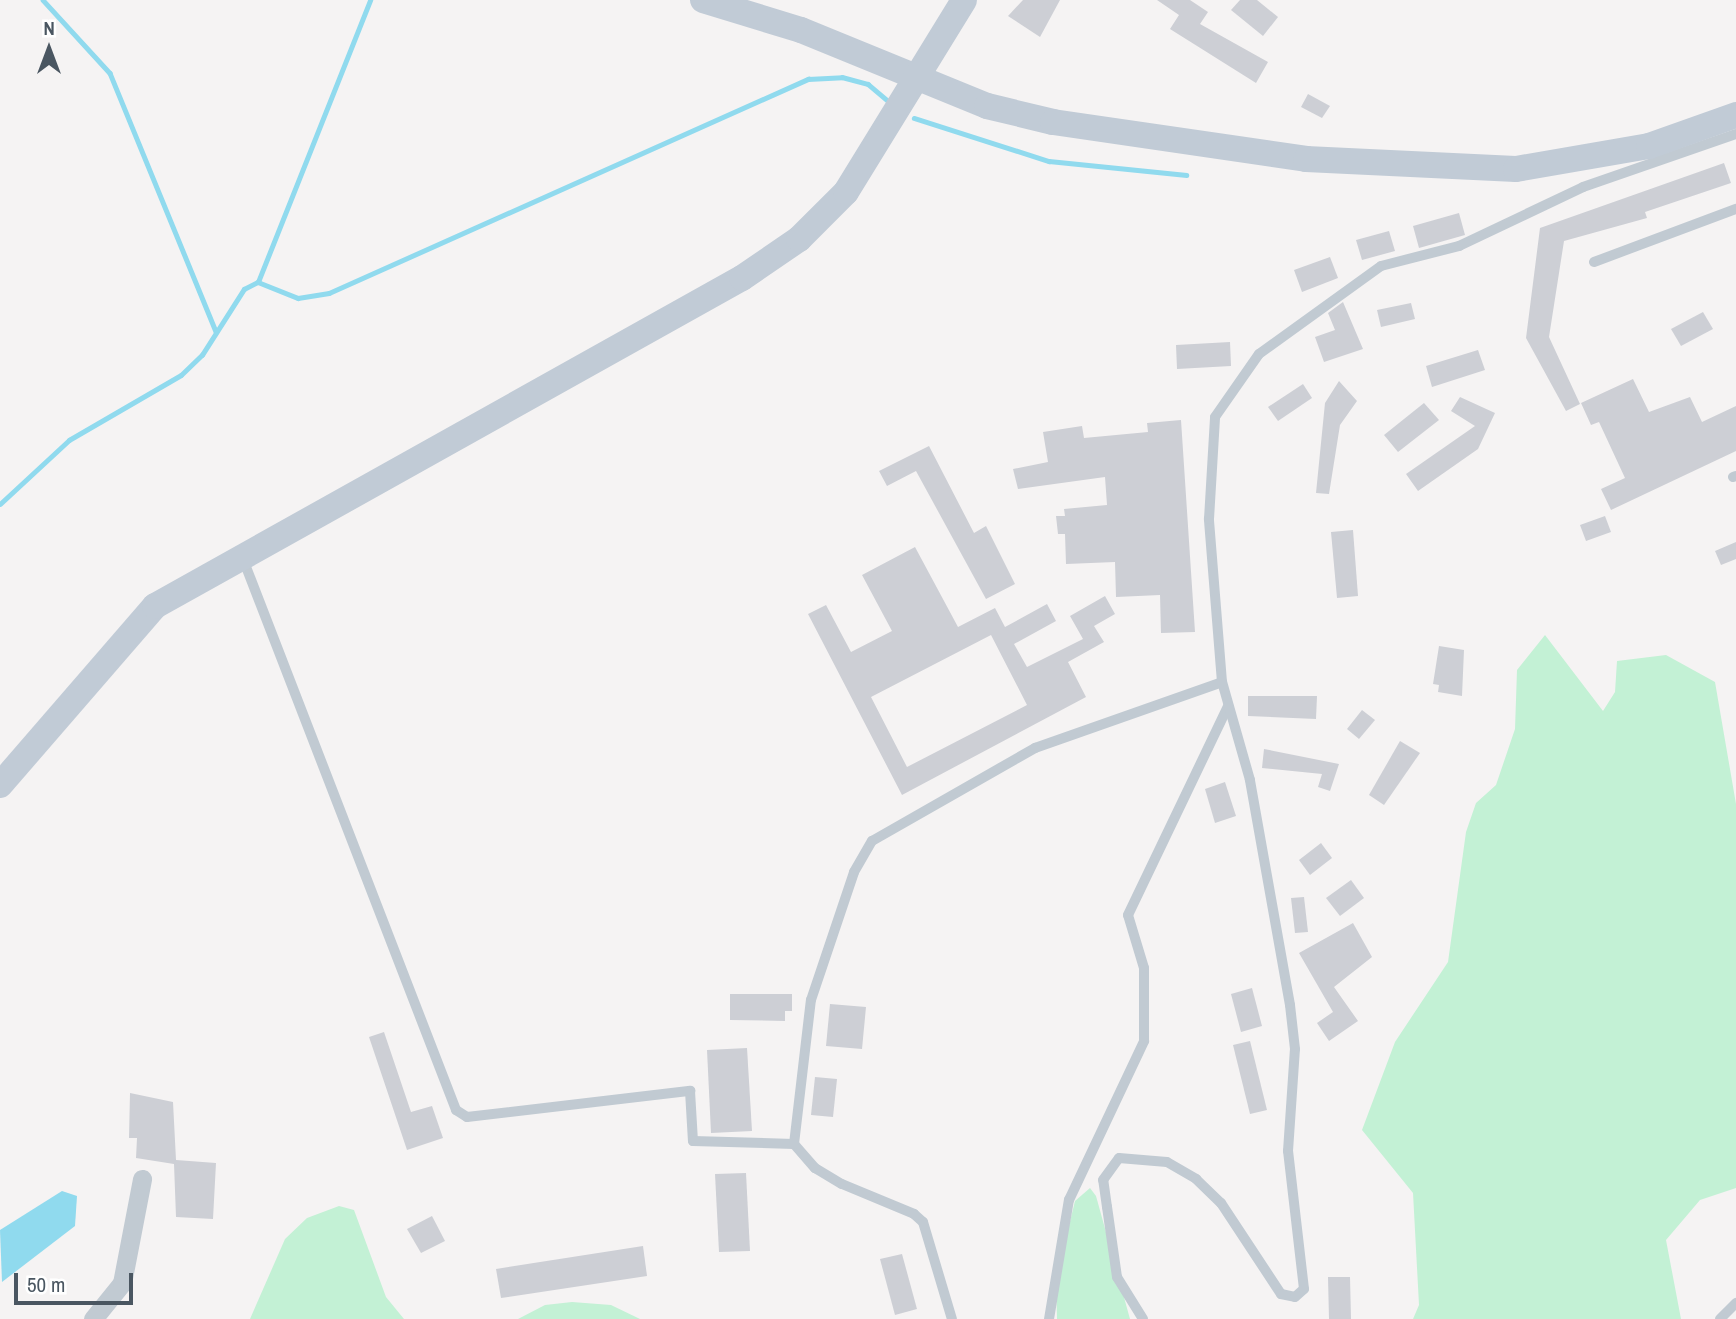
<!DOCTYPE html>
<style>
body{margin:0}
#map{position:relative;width:1736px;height:1319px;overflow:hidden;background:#f5f3f3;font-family:"Archivo Narrow",sans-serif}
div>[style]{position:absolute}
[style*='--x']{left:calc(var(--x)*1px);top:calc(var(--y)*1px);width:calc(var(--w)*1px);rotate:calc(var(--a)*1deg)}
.green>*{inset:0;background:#c3f1d5}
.water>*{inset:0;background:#90daee}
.stream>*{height:4.5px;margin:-2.25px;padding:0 2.25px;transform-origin:2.25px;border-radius:2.25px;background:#90daee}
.building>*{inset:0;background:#cdcfd5}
.lane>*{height:10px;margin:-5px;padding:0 5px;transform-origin:5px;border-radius:5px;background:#c1cad2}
.street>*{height:19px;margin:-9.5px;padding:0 9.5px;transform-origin:9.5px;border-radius:9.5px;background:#c1cad2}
.secondary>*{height:26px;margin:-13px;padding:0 13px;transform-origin:13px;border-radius:13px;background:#c1cbd6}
span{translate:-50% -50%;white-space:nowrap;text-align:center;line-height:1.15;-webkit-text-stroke:5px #fff;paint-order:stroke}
.north{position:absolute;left:14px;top:14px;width:70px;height:70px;-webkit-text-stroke:5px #fff;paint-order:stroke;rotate:0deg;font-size:19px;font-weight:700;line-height:28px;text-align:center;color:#4a5661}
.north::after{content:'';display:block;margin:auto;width:24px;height:32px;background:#4a5661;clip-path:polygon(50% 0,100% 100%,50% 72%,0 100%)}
.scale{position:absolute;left:14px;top:1273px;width:119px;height:32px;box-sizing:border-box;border:4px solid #4a5661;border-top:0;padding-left:9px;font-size:21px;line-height:24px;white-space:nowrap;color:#4a5661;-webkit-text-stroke:5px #fff;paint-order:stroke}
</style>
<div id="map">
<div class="green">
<i style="clip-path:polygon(1545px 635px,1603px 711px,1615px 692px,1617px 661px,1666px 655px,1715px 682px,1736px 804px,1736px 1188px,1700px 1200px,1666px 1240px,1681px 1319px,1413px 1319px,1419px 1305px,1413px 1193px,1362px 1130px,1395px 1042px,1448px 962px,1466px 832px,1476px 803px,1496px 785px,1515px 729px,1517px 670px)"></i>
<i style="clip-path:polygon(1090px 1188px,1096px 1196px,1130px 1319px,1057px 1319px,1056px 1279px,1075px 1201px)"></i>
<i style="clip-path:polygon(339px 1206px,354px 1210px,386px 1297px,404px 1319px,250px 1319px,285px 1239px,307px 1218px)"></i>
<i style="clip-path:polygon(572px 1302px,611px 1305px,640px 1319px,518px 1319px,545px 1305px)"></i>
</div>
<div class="water">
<i style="clip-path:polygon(62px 1191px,77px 1196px,75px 1226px,2px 1282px,0 1230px)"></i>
</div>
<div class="stream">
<i style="--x:43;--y:0;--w:99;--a:47.5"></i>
<i style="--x:110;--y:73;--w:279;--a:67.7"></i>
<i style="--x:914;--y:118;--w:142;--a:17.7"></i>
<i style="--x:1049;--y:161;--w:138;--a:5.8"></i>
<i style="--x:258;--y:282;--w:303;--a:-68.3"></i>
<i style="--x:0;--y:504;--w:94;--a:-42.8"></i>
<i style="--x:69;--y:440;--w:129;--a:-30.1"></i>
<i style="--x:181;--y:375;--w:29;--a:-44"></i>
<i style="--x:202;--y:355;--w:78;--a:-57.5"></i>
<i style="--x:244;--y:289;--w:16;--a:-27"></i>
<i style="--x:258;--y:282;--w:43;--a:21.8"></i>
<i style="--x:298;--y:298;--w:31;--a:-9"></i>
<i style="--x:329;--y:293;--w:525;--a:-24.07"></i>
<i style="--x:808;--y:79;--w:34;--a:-3"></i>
<i style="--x:842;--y:77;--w:27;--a:15"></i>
<i style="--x:868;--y:84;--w:30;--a:40"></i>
</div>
<div class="building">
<i style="clip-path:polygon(1023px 0,1060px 0,1040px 37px,1008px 16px)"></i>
<i style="clip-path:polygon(1157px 0,1190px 0,1208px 12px,1200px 24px,1268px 62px,1256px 83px,1170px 29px,1179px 15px)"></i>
<i style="clip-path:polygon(1240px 0,1257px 0,1278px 17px,1263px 36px,1231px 10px)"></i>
<i style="clip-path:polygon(1308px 94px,1330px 106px,1322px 118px,1301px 107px)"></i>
<i style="clip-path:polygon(1724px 163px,1731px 183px,1645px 212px,1647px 218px,1564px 241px,1549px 337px,1580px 404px,1566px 411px,1526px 338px,1540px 228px)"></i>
<i style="clip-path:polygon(1459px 213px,1465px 235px,1419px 248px,1413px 226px)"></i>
<i style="clip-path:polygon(1389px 231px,1395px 251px,1362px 260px,1356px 240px)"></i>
<i style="clip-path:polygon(1330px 257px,1338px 278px,1302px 292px,1294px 270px)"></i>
<i style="clip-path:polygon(1343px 302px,1363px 349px,1324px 362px,1315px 337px,1335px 330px,1328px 313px)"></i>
<i style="clip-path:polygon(1411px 303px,1415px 319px,1381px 327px,1377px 310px)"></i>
<i style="clip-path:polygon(1703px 312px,1713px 329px,1681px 346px,1671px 329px)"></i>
<i style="clip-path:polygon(1230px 342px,1231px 366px,1177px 369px,1176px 345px)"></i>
<i style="clip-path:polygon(1478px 350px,1485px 370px,1432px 387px,1426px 366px)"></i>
<i style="clip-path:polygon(1633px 379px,1649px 412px,1690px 397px,1702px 422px,1736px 406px,1736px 451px,1611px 510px,1601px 489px,1625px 478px,1599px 422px,1591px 425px,1581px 403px)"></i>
<i style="clip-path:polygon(1339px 381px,1357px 401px,1340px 425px,1329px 494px,1316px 493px,1325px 403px)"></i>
<i style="clip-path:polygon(1303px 384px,1312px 398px,1278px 421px,1268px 407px)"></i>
<i style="clip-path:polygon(1460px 397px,1495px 413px,1478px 449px,1418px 491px,1406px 474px,1475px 426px,1451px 411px)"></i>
<i style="clip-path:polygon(1424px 403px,1439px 420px,1398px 452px,1384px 435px)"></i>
<i style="clip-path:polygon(1181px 420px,1195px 632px,1161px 633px,1160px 595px,1116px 597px,1115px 562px,1066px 564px,1065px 534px,1058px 534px,1056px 516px,1065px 516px,1064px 509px,1107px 505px,1105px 477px,1018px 489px,1013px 469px,1048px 462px,1043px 432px,1082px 426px,1084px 438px,1148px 432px,1147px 423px)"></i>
<i style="clip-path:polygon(929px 446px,974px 533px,986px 526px,1015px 584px,986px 599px,916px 471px,887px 486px,879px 471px)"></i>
<i style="clip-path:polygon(1605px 516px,1611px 532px,1586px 541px,1580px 525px)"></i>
<i style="clip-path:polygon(1353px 530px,1358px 596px,1337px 598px,1331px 532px)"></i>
<i style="clip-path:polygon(1736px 542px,1736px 559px,1721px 565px,1715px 551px)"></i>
<i style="clip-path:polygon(evenodd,915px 547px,958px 627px,995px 608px,1005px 627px,1047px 604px,1056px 621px,1014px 644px,1027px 667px,1083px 639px,1070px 616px,1105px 596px,1115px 614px,1094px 626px,1104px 642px,1068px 662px,1086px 697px,902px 795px,808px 614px,826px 605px,851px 652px,892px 631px,862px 575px,915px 547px,991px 635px,1027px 705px,907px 767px,871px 697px,991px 635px)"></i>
<i style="clip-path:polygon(1439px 646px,1464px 650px,1462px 696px,1438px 692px,1439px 685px,1433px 684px)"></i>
<i style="clip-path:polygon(1248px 696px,1317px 696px,1316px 719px,1248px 716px)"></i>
<i style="clip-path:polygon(1362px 710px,1375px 720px,1359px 739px,1347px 729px)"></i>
<i style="clip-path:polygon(1400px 741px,1420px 753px,1384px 805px,1369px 795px)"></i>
<i style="clip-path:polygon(1264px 749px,1339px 764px,1330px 791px,1318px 787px,1322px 774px,1262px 768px)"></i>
<i style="clip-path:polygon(1225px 782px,1236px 816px,1215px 823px,1205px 789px)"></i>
<i style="clip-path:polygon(1321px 843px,1332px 858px,1310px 875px,1299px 860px)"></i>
<i style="clip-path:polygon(1351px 880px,1364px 898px,1340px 916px,1326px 898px)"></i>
<i style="clip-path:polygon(1304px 897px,1308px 932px,1295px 933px,1291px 898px)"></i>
<i style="clip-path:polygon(1353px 923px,1372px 957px,1334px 987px,1358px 1021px,1329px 1041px,1317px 1023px,1333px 1012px,1299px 953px)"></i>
<i style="clip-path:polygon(1252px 988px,1262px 1026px,1241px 1032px,1231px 994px)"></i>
<i style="clip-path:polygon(730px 994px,792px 994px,792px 1011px,785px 1011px,785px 1021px,730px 1020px)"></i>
<i style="clip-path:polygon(830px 1004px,866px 1007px,862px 1049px,826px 1046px)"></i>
<i style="clip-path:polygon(384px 1032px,411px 1112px,432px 1106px,443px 1138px,407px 1150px,369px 1037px)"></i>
<i style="clip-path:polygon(1250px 1041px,1267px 1110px,1250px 1114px,1233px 1045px)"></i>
<i style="clip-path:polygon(747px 1048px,752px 1131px,711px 1133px,707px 1050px)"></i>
<i style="clip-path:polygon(815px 1077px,837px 1079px,833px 1117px,811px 1115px)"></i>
<i style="clip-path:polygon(130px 1093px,173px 1102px,176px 1160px,216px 1163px,213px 1219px,176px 1217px,174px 1164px,136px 1158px,137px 1138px,129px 1138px)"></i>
<i style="clip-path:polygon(746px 1173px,750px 1251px,719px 1252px,715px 1174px)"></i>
<i style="clip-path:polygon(432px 1216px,445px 1241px,421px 1253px,407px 1229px)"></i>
<i style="clip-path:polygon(643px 1246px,647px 1276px,501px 1298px,496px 1269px)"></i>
<i style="clip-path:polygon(902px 1254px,917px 1309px,895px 1315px,880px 1259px)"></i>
<i style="clip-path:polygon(1328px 1277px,1350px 1277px,1351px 1319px,1329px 1319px)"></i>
</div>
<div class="lane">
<i style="--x:1594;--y:262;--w:152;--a:-20.5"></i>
<i style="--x:1733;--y:477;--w:3;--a:-18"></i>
<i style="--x:243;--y:559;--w:591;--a:68.86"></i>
<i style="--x:456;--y:1110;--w:13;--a:32"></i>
<i style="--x:467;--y:1117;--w:225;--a:-6.7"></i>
<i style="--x:690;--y:1091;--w:50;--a:86.6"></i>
<i style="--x:693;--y:1141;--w:101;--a:1.7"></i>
<i style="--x:794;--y:1144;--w:32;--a:49"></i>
<i style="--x:815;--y:1168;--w:31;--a:31"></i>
<i style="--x:842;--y:1184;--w:78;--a:22.6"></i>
<i style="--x:914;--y:1214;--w:12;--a:42"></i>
<i style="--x:923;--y:1222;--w:101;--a:73.4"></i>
<i style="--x:794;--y:1144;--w:145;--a:-83.3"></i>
<i style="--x:811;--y:1000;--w:135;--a:-71.4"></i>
<i style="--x:854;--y:872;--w:36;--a:-60"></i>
<i style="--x:872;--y:841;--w:188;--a:-29.7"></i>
<i style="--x:1035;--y:748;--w:198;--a:-19.4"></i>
<i style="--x:1049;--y:1319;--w:121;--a:-80.5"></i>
<i style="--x:1069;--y:1200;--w:176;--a:-64.7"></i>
<i style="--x:1144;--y:1041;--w:73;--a:-90"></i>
<i style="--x:1144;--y:968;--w:55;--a:-106.8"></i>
<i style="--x:1128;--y:915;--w:232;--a:-64.4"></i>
<i style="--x:1143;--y:1319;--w:49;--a:-121.8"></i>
<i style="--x:1117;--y:1277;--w:71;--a:-98.1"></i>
<i style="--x:1107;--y:1207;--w:27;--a:-98"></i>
<i style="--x:1103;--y:1180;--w:27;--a:-54"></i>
<i style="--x:1119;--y:1158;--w:48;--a:4.8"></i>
<i style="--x:1167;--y:1162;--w:34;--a:30"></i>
<i style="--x:1196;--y:1179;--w:35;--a:44"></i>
<i style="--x:1221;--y:1203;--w:109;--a:56.6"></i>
<i style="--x:1281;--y:1294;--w:14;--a:12"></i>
<i style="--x:1295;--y:1297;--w:12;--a:-42"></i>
<i style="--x:1304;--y:1289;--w:139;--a:-96.6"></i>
<i style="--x:1288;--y:1151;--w:102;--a:-86.1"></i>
<i style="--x:1295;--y:1049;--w:44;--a:-96.5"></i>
<i style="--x:1290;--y:1005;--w:229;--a:-100.1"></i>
<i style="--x:1250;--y:780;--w:102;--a:-105.9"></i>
<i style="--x:1222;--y:682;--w:164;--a:-94.6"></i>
<i style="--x:1209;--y:519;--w:102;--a:-86.6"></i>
<i style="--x:1215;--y:417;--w:77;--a:-55.1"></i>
<i style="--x:1259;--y:354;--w:150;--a:-35.8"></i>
<i style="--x:1381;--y:266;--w:81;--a:-14.4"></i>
<i style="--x:1459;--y:246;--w:137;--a:-25.4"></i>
<i style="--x:1583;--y:187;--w:162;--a:-19.1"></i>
<i style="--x:1720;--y:1319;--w:23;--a:-45"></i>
</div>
<div class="street">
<i style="--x:93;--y:1319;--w:46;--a:-51.1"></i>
<i style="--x:122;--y:1283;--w:106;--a:-79.1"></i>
</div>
<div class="secondary">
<i style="--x:703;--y:0;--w:102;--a:17"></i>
<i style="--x:801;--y:30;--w:201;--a:22.2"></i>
<i style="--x:987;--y:106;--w:68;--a:13.6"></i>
<i style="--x:1053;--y:122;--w:256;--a:8.3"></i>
<i style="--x:1306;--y:159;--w:210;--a:2.7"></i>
<i style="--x:1516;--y:169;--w:135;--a:-9.8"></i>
<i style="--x:1649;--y:146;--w:92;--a:-19.6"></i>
<i style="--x:0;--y:785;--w:237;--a:-49.1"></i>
<i style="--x:155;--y:606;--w:672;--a:-29.2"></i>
<i style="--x:742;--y:278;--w:69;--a:-34.4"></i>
<i style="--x:799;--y:239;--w:66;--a:-45"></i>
<i style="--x:846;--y:192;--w:225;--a:-58.4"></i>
</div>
<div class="north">N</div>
<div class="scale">50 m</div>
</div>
